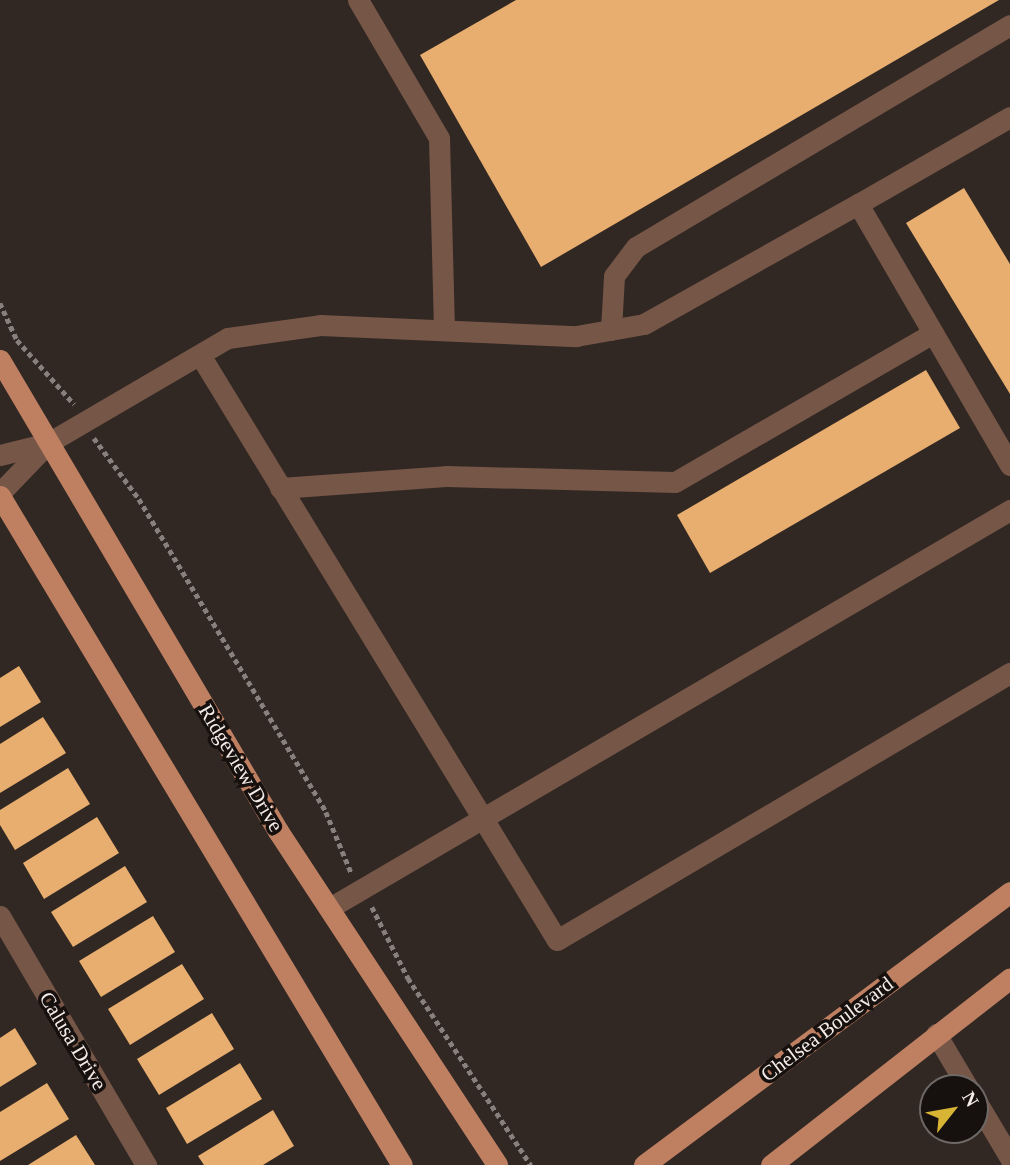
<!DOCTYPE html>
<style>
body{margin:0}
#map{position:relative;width:1010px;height:1165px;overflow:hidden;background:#312723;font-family:Georgia,serif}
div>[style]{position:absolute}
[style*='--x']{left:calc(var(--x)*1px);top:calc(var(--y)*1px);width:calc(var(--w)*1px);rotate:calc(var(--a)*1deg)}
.building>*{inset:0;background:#e7ae6f}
.path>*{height:4.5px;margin-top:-2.25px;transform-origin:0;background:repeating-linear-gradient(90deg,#88807c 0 5px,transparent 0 8.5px)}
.minor>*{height:21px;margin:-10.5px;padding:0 10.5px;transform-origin:10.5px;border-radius:10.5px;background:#755647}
.major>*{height:21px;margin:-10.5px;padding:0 10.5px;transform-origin:10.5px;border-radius:10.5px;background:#bf8062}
span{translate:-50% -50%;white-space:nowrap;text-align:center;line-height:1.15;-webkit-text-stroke:7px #16110f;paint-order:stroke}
.street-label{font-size:21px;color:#f3ece9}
.north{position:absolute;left:919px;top:1074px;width:70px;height:70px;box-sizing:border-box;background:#16110f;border:2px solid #6e6966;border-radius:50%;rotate:59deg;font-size:19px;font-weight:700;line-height:28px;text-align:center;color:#f3ece9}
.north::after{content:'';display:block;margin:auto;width:24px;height:32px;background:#d8b434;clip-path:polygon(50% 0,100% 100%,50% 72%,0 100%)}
</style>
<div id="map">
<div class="building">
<i style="clip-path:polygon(516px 0,999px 0,541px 267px,420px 55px)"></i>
<i style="clip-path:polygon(964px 188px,1010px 264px,1010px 394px,906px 223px)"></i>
<i style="clip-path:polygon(926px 370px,960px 428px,710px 573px,677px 515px)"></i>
<i style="clip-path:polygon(19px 666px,41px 702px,0 727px,0 678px)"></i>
<i style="clip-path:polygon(43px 717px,66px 753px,0 793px,0 744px)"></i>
<i style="clip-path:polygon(68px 768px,90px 804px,15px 850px,0 825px,0 810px)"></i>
<i style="clip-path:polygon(97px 817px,119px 853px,44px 899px,23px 863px)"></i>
<i style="clip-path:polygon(125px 866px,147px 902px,73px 947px,51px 912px)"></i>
<i style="clip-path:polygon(153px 916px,175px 952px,101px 997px,79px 961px)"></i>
<i style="clip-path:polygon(182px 964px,204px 999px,130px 1045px,108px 1009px)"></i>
<i style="clip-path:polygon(212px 1013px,234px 1049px,159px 1095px,137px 1059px)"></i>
<i style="clip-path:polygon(15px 1028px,37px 1064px,0 1087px,0 1038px)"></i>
<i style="clip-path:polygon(240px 1063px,262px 1099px,187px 1144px,166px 1108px)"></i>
<i style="clip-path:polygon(47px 1083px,69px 1119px,0 1161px,0 1112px)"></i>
<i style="clip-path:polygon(273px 1110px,294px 1146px,263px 1165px,204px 1165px,198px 1156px)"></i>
<i style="clip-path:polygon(76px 1135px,95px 1165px,28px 1165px)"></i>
</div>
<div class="path">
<i style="--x:0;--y:303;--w:41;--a:65.3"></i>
<i style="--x:17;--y:340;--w:86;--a:48.3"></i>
<i style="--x:94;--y:438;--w:76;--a:53.6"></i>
<i style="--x:139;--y:499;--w:365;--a:59.1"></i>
<i style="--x:326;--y:812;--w:65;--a:67.4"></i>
<i style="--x:372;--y:907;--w:80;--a:63.1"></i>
<i style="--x:408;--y:978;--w:224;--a:56.7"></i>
</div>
<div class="minor">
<i style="--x:358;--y:0;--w:160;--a:59.6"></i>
<i style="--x:439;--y:138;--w:189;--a:88.5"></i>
<i style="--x:858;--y:204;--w:175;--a:-29.8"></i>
<i style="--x:611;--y:330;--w:54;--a:-86.8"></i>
<i style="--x:614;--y:276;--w:36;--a:-53"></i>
<i style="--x:636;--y:247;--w:435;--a:-30.7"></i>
<i style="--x:200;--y:355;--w:685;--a:58.61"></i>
<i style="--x:557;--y:940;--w:526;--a:-30.52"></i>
<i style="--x:0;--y:455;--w:49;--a:-14"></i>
<i style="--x:48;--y:443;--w:208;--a:-30.3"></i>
<i style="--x:228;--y:338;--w:93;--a:-8"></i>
<i style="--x:320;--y:325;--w:256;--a:2.5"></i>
<i style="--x:576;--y:336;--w:69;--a:-10"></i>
<i style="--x:644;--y:324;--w:245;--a:-29.3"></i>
<i style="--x:858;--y:204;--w:302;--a:59.8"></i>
<i style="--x:280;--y:488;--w:166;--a:-4.1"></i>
<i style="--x:446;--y:476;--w:229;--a:1.5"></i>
<i style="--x:675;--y:482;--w:298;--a:-30"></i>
<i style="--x:0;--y:493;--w:69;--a:-46.2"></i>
<i style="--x:331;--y:907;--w:787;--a:-30.31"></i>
<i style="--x:0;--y:916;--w:289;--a:59.6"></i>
<i style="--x:936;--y:1034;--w:63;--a:59.3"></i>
<i style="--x:975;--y:1099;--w:69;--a:59.3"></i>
</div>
<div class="major">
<i style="--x:0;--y:360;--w:547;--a:59.45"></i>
<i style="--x:278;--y:831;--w:399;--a:56.7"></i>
<i style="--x:0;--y:496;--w:780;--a:59"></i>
<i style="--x:644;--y:1165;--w:457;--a:-36.7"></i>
<i style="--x:771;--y:1165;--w:303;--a:-38"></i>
</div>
<div class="street-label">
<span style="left:241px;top:768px;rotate:59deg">Ridgeview Drive</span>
<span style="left:827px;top:1029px;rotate:-37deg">Chelsea Boulevard</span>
<span style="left:73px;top:1041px;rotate:59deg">Calusa Drive</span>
</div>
<div class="north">N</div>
</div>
